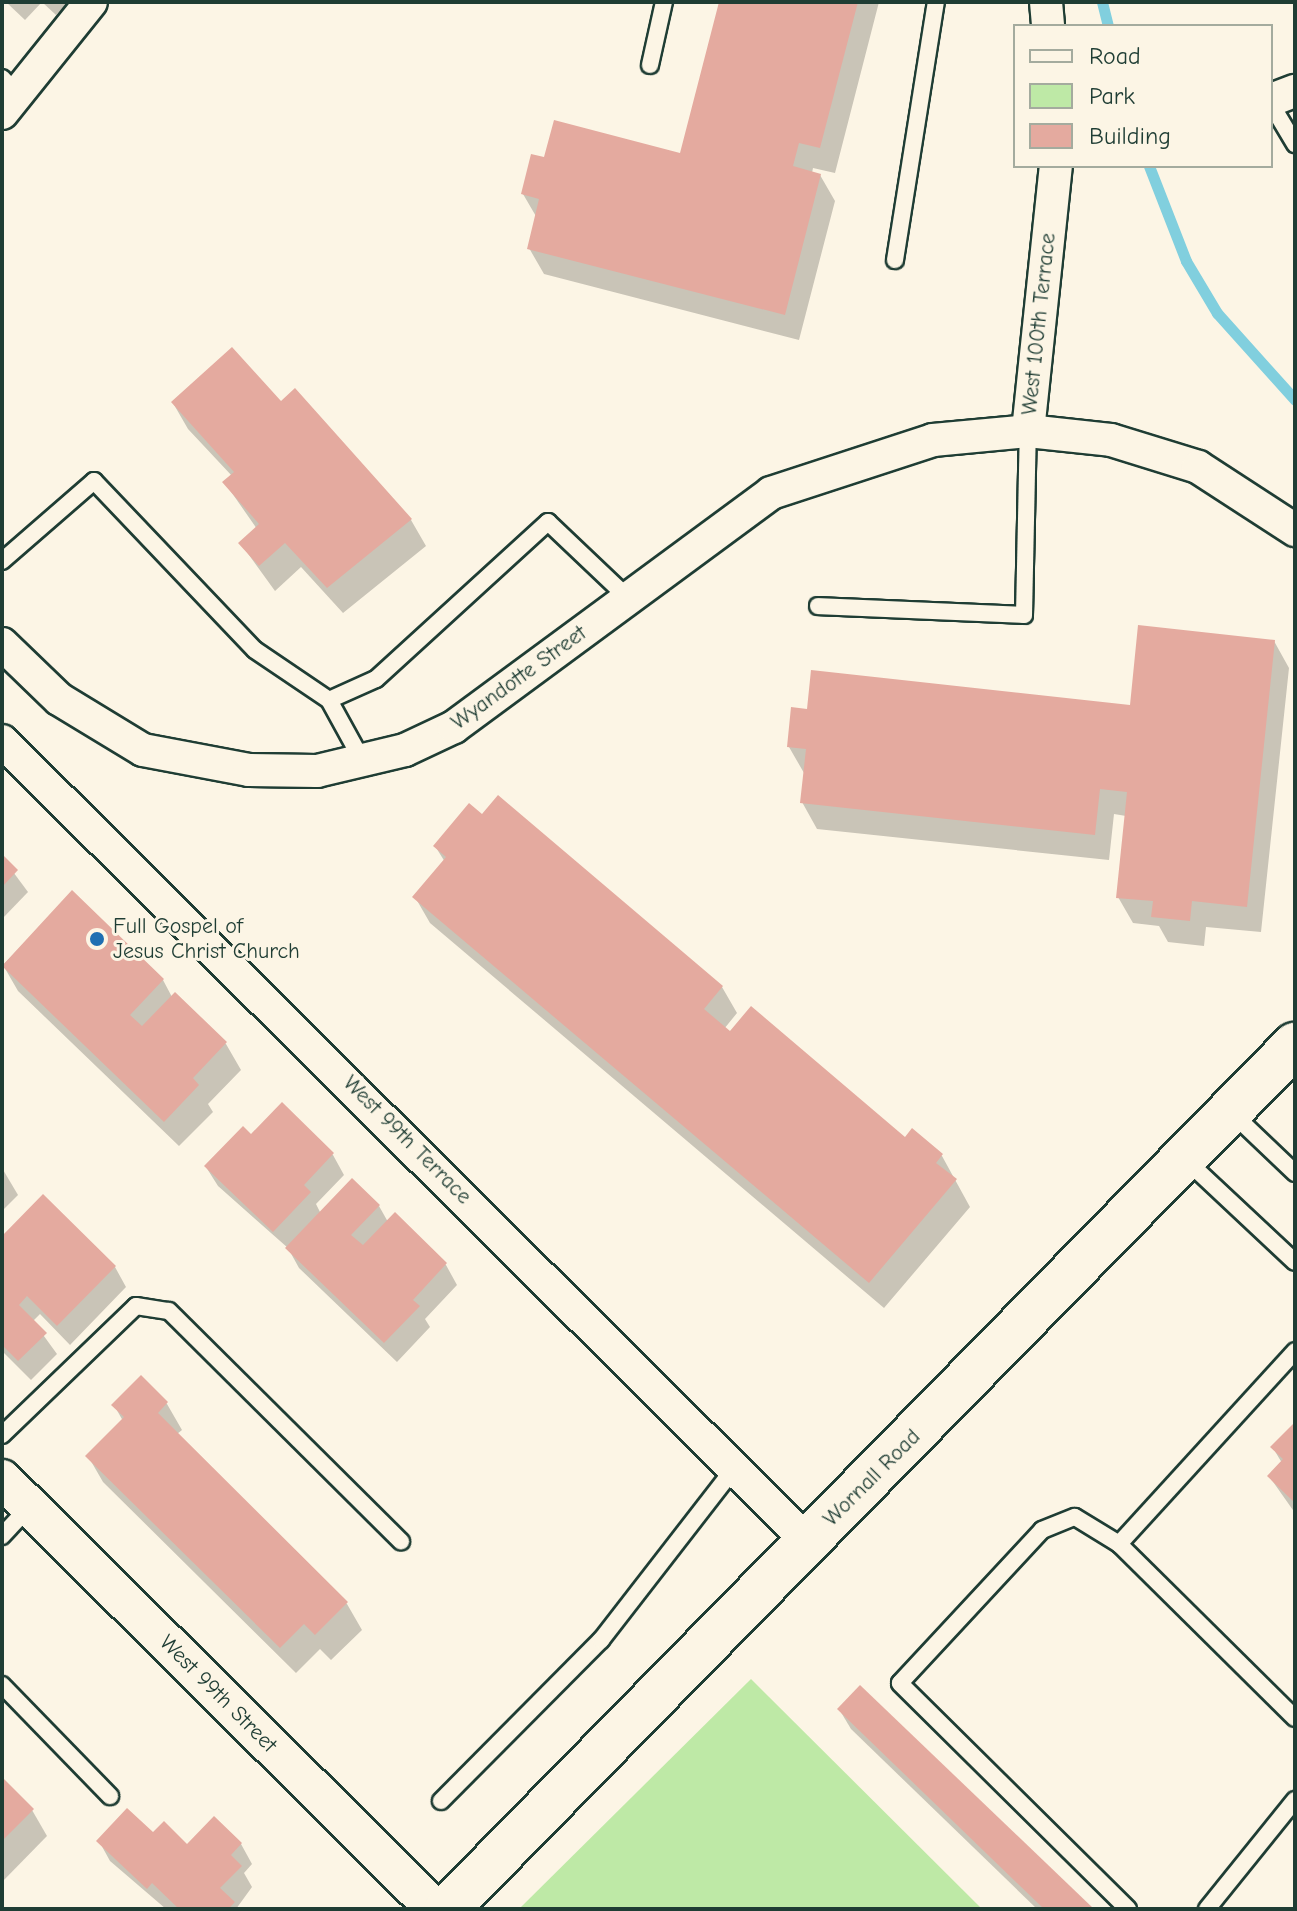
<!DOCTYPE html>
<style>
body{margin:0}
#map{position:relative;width:1297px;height:1911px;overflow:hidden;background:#fcf5e5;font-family:"Comic Neue",sans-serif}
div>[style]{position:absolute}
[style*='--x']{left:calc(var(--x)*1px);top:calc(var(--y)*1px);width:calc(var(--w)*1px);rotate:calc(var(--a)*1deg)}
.green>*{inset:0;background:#bee9a6}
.shadow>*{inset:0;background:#0003}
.stream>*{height:11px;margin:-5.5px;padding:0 5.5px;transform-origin:5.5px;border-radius:5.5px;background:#81cfde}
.building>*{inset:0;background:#e4aa9f}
.roads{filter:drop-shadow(2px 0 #1f3d34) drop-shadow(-2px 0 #1f3d34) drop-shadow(0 2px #1f3d34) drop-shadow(0 -2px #1f3d34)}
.service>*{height:16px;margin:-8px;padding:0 8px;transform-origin:8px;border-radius:8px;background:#fcf5e5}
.minor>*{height:32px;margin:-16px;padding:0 16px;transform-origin:16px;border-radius:16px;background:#fcf5e5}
.tertiary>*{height:38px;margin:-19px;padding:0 19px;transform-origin:19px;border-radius:19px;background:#fcf5e5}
.primary>*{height:44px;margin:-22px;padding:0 22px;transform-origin:22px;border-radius:22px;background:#fcf5e5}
.dots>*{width:22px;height:22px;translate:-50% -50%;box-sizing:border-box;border:4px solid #fcf5e5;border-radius:50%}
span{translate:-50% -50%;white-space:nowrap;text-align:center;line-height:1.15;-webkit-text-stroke:6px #fcf5e5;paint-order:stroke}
.street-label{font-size:22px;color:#1f3d34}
.poi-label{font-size:22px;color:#1f3d34}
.left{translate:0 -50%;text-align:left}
.frame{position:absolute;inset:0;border:4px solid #1f3d34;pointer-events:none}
.legend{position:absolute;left:1013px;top:24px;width:260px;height:144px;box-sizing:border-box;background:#fcf5e5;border:2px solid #a4ab9e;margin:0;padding:10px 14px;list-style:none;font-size:24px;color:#1f3d34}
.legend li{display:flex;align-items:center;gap:16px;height:40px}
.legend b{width:40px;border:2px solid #a4ab9e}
</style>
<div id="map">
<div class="green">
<i style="clip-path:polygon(751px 1679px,982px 1909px,519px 1909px)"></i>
</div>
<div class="shadow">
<i style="clip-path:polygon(6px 2px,42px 2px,25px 20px)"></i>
<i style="clip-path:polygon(42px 2px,68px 2px,56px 15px)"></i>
<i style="clip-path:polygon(721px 2px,879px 2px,835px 173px,813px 168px,812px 173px,820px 175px,835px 201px,799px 340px,544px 274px,529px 248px,537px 218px,523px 194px,546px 160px,681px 155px)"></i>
<i style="clip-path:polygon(173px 403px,280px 404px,411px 520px,426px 546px,343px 613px,301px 567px,275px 591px,241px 544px,257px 529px,225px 483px,232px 476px,188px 429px)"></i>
<i style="clip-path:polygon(1274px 641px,1289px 668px,1261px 932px,1206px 927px,1204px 946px,1168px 942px,1159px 926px,1133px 923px,1118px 897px,1126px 816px,1114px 814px,1109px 860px,817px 829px,802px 802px,804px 773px,789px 747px,1132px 707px)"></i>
<i style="clip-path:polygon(435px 846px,722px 987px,737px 1013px,724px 1029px,905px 1140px,942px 1156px,970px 1207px,884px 1308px,430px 923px,415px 897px,445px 862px)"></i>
<i style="clip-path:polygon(2px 857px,28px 892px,2px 919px)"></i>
<i style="clip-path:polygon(72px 893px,163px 980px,172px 997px,226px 1044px,241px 1070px,208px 1104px,213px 1112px,179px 1146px,18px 991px,3px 965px)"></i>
<i style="clip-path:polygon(282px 1105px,333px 1155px,344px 1175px,316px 1204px,321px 1214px,379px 1206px,388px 1222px,395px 1215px,446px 1265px,457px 1285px,425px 1319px,430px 1327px,397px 1362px,299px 1268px,288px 1248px,218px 1186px,206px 1167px,251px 1137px)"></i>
<i style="clip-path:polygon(2px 1168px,18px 1195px,2px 1211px)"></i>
<i style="clip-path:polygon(43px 1197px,115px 1267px,126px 1287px,70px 1345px,40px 1314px,33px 1321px,57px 1354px,31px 1380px,2px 1351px,2px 1238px)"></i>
<i style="clip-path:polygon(141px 1378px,167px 1404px,182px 1430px,177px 1434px,347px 1604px,362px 1630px,331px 1660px,320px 1649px,296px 1673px,103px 1482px,88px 1456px,123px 1421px,114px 1405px)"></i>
<i style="clip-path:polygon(1295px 1424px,1295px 1513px,1269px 1476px,1282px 1463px,1273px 1448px)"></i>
<i style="clip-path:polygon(839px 1709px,1091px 1909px,1037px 1909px,851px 1729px)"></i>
<i style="clip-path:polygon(2px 1780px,32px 1810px,47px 1836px,2px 1882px)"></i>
<i style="clip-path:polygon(154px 1835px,187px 1847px,241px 1844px,252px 1864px,244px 1873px,252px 1887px,236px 1909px,166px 1909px,110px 1861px,99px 1841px)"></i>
</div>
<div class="stream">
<i style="--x:1102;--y:2;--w:25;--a:76"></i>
<i style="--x:1149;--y:166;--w:102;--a:68.7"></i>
<i style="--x:1186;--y:261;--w:61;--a:59.2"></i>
<i style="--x:1217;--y:313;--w:117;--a:48.1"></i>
</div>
<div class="building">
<i style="clip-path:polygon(719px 2px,858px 2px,820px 148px,799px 143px,793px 166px,821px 174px,785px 315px,527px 249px,539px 199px,521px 194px,531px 154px,544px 157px,554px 120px,680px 153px)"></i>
<i style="clip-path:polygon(232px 347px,281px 401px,295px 388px,412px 519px,327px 588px,285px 543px,259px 566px,238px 543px,259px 524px,222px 482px,234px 472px,171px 402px)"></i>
<i style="clip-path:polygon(1138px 625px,1275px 640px,1247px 907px,1192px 901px,1190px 921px,1151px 917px,1153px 901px,1116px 898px,1127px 792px,1100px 789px,1095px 835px,800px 803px,806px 749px,787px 747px,791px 707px,807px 709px,811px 670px,1130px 705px)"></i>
<i style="clip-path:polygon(498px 795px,723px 986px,704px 1009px,730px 1031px,751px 1006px,905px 1137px,912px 1128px,943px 1154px,936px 1163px,957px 1179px,869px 1283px,412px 897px,446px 857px,433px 846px,469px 803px,482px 814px)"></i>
<i style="clip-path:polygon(2px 854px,18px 870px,2px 887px)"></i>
<i style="clip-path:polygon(72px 890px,164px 979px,130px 1015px,142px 1026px,175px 992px,227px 1042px,193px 1078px,199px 1085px,164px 1122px,2px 966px)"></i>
<i style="clip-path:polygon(282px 1102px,334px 1153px,304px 1185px,311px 1192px,273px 1232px,204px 1166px,243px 1126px,251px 1134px)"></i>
<i style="clip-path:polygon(352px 1178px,380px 1205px,351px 1235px,363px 1245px,395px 1212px,447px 1263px,413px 1300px,420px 1306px,384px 1343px,285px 1248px)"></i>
<i style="clip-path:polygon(43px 1194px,116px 1266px,57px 1326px,27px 1296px,19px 1305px,47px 1333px,18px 1361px,2px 1345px,2px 1236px)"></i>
<i style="clip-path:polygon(141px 1375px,168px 1402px,158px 1413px,348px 1602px,315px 1635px,304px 1624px,280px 1648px,85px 1456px,124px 1417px,111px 1405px)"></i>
<i style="clip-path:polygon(1295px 1422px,1295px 1503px,1267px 1476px,1283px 1459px,1270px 1447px)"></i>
<i style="clip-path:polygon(860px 1685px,1094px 1909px,1044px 1909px,837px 1709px)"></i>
<i style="clip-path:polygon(2px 1777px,34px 1809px,2px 1841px)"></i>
<i style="clip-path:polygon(127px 1808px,153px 1832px,164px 1821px,187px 1844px,214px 1816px,242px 1843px,231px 1855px,242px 1866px,220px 1888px,235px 1902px,228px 1909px,179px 1909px,152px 1883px,147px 1889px,96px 1841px)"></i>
</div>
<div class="roads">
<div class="service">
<i style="--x:650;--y:65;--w:65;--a:-77.5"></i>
<i style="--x:2;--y:78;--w:25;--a:47"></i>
<i style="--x:1271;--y:104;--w:47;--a:59"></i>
<i style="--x:895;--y:260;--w:261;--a:-81"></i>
<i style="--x:2;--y:561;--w:122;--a:-41"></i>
<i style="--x:94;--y:481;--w:233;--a:46.4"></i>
<i style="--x:255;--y:650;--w:89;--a:34"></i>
<i style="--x:329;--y:700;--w:51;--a:-24.1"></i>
<i style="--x:376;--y:679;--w:233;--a:-42.4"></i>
<i style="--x:548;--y:522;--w:110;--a:43.5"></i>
<i style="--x:818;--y:606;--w:206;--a:2.5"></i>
<i style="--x:1024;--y:615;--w:184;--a:-88.8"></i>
<i style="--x:329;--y:700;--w:68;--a:61.2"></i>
<i style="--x:1232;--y:1113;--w:87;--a:43.6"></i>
<i style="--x:1186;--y:1160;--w:149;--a:43.1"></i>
<i style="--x:2;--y:1435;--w:186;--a:-43.9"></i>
<i style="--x:136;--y:1306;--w:33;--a:9"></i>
<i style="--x:169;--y:1311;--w:327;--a:44.8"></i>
<i style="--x:2;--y:1536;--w:41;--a:-47"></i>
<i style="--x:1119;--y:1544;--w:261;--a:-47.6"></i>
<i style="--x:2;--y:1685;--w:155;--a:45.8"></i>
<i style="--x:441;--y:1801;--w:227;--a:-45.2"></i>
<i style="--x:601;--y:1640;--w:219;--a:-52.2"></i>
<i style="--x:1128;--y:1909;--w:321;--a:-135.3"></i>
<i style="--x:900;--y:1683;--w:209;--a:-47.1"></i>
<i style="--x:1042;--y:1530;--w:35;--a:-22"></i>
<i style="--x:1075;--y:1517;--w:52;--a:31.5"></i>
<i style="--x:1119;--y:1544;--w:247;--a:44.7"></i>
<i style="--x:1207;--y:1909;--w:140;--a:-51.1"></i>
</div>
<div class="minor">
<i style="--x:1046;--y:2;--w:24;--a:85"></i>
<i style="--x:1271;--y:100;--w:26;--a:-21"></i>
<i style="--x:2;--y:113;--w:142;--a:-51.3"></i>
<i style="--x:1028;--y:431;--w:266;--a:-84"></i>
<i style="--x:2;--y:644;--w:79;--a:44"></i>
<i style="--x:59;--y:699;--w:98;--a:31.3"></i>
<i style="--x:143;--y:750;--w:108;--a:10.7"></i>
<i style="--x:249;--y:770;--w:68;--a:0.8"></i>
<i style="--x:317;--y:771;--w:90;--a:-13.4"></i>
<i style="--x:405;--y:750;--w:54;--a:-25.1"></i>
<i style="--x:454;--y:727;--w:394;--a:-36.4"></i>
<i style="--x:771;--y:493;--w:170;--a:-18.1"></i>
<i style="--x:933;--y:440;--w:95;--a:-5.4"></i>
<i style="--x:1028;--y:431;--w:83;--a:6.2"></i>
<i style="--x:1111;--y:440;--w:91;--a:17.2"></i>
<i style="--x:1198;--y:467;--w:116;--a:33"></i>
<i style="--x:2;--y:741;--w:1138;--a:44.82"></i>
</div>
<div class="tertiary">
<i style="--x:2;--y:1479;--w:610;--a:44.8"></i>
</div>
<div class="primary">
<i style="--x:447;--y:1909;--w:1211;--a:-45.54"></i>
</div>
</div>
<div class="dots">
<i style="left:97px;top:939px;background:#1f6fb2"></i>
</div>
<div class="street-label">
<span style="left:1039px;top:324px;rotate:-84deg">West 100th Terrace</span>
<span style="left:519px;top:678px;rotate:-36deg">Wyandotte Street</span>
<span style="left:407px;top:1140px;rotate:45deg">West 99th Terrace</span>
<span style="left:872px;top:1478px;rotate:-45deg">Wornall Road</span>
<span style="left:218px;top:1694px;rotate:45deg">West 99th Street</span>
</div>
<div class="poi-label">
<span class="left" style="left:113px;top:939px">Full Gospel of<br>Jesus Christ Church</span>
</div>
<div class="frame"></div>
<ul class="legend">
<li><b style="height:10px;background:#fcf5e5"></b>Road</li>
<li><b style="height:22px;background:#bee9a6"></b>Park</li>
<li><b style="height:22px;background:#e4aa9f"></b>Building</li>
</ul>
</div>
